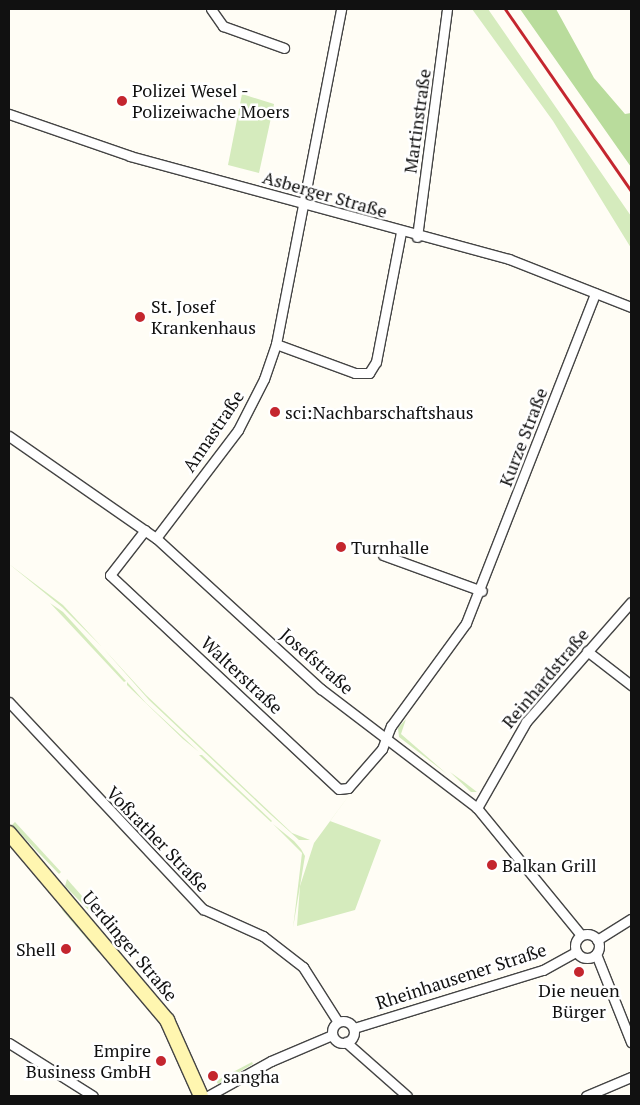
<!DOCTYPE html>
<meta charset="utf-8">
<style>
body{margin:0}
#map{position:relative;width:640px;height:1105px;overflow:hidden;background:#fffdf5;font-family:"PT Serif",serif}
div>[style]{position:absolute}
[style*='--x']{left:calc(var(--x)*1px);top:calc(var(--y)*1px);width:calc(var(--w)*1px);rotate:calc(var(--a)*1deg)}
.green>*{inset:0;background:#d5ebbd}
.forest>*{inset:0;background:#b9dc9c}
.roads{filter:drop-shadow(1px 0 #444) drop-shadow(-1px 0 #444) drop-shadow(0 1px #444) drop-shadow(0 -1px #444)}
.street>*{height:9px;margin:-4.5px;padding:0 4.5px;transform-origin:4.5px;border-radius:4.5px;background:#fff}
.street>.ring{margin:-4.5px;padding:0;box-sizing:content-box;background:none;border:9px solid #fff;border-radius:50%}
.secondary>*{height:14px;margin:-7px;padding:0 7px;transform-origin:7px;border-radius:7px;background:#fff6b0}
.rail>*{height:3px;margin:-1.5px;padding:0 1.5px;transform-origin:1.5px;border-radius:1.5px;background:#c4262e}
.dots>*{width:14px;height:14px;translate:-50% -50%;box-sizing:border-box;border:2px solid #fff;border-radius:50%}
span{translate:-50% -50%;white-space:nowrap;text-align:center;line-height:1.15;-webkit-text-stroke:5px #fff;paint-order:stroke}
.poi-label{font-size:18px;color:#111}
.left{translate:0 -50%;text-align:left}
.right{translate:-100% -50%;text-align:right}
.street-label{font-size:18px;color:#111}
.frame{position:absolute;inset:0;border:10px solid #111;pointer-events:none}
</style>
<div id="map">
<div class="green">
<i style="clip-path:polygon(472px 9px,488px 9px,631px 216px,631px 248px,553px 121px)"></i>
<i style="clip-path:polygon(242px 94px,274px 104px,259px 173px,228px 165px)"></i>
<i style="clip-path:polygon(9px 564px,63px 605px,102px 647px,62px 607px)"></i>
<i style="clip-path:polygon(50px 603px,63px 612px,126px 681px,124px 682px)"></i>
<i style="clip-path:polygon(103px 648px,146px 695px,292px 833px,310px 840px,299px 840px,270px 814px,149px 700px)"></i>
<i style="clip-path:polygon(127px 682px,146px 703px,199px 752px,183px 739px,127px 685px)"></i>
<i style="clip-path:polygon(406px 719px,401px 734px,447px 774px,399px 737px,398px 728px)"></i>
<i style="clip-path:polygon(199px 755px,202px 755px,272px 821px,271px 822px)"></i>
<i style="clip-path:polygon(450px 772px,464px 782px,477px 792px,471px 792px)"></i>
<i style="clip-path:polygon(361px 779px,330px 821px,381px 840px,355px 910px,297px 926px,300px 886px,314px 843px)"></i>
<i style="clip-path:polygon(15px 822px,61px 872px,59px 874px,12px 825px)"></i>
<i style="clip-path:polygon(273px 824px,294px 841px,301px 849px,305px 856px,293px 928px,302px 853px)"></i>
<i style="clip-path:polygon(67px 879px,111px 929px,109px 931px,65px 886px)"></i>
<i style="clip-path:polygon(65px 904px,100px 950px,98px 952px,62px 910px)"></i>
<i style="clip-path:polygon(252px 1062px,253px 1064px,218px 1084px,216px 1081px)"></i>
</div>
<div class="forest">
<i style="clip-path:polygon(520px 9px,556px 9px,594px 78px,625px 114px,631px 113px,631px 167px)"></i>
</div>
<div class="roads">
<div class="street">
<i style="--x:211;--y:9;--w:21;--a:55"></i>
<i style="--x:223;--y:26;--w:65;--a:19.8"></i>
<i style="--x:9;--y:114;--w:128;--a:19.1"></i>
<i style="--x:130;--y:156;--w:393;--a:15.2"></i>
<i style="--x:509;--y:259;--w:131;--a:21.5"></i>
<i style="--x:417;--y:237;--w:230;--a:-82.5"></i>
<i style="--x:276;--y:344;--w:84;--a:20.2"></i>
<i style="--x:355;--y:373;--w:14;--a:0"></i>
<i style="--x:369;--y:373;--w:13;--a:-58"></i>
<i style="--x:376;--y:362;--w:132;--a:-79.1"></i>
<i style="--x:9;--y:436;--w:179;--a:34.8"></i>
<i style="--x:156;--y:538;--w:224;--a:42.5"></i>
<i style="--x:321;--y:689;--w:196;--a:37.3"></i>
<i style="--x:477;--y:808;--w:164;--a:50.7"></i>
<i style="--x:145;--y:530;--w:57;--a:127.9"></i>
<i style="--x:110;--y:575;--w:313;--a:43.1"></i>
<i style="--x:339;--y:789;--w:9;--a:-6"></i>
<i style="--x:348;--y:788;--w:52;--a:-48.9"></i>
<i style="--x:382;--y:749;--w:25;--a:-69"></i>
<i style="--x:391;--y:726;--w:127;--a:-53.9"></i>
<i style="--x:466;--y:623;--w:354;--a:-68.6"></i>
<i style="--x:156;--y:538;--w:136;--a:-52.8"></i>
<i style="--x:238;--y:430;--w:57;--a:-63"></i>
<i style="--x:264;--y:379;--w:37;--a:-71"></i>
<i style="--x:276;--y:344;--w:341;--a:-79"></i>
<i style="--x:383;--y:555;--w:105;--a:20"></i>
<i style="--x:587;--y:651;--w:56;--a:37.7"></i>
<i style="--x:9;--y:702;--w:284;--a:46.9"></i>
<i style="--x:203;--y:909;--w:66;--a:24.2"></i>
<i style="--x:263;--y:936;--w:51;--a:37.8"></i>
<i style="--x:303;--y:967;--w:65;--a:57.5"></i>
<i style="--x:477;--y:808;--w:99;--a:-60.3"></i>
<i style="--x:526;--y:722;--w:159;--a:-48.8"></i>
<i class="ring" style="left:575px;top:934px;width:15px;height:15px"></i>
<i style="--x:597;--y:940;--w:40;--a:-32"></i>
<i style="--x:596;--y:954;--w:95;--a:68.3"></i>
<i class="ring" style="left:332px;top:1021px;width:13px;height:13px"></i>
<i style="--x:354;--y:1028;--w:198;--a:-17.1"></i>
<i style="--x:543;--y:970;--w:38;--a:-29"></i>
<i style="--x:346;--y:1042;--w:81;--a:41.5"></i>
<i style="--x:9;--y:1043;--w:99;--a:32.2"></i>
<i style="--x:208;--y:1096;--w:72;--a:-29.1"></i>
<i style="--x:271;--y:1061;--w:66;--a:-23.1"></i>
<i style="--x:586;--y:1096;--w:49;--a:-22.9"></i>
</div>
<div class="secondary">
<i style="--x:9;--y:833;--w:245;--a:49.8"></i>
<i style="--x:167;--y:1020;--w:83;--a:65.9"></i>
</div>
</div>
<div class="rail">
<i style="--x:505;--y:9;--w:221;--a:55.3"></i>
</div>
<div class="dots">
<i style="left:122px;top:101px;background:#c4262e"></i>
<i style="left:140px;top:317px;background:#c4262e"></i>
<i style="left:275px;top:412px;background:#c4262e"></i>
<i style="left:341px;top:547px;background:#c4262e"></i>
<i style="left:492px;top:865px;background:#c4262e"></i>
<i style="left:66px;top:949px;background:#c4262e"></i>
<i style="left:579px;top:972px;background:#c4262e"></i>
<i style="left:161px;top:1061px;background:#c4262e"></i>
<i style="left:213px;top:1076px;background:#c4262e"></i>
</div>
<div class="poi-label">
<span class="left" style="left:132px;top:101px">Polizei Wesel -<br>Polizeiwache Moers</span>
<span class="left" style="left:151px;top:317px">St. Josef<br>Krankenhaus</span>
<span class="left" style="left:285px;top:412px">sci:Nachbarschaftshaus</span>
<span class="left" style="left:351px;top:547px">Turnhalle</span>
<span class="left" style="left:502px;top:865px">Balkan Grill</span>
<span class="right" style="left:56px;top:949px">Shell</span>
<span style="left:579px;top:1001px">Die neuen<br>Bürger</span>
<span class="right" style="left:151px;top:1061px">Empire<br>Business GmbH</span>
<span class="left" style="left:223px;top:1076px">sangha</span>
</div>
<div class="street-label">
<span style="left:417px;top:121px;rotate:-82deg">Martinstraße</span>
<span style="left:325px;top:194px;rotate:16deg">Asberger Straße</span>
<span style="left:213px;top:431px;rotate:-56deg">Annastraße</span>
<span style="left:523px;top:437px;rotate:-69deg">Kurze Straße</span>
<span style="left:317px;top:661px;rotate:41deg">Josefstraße</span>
<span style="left:242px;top:675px;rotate:43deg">Walterstraße</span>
<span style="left:545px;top:678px;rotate:-50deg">Reinhardstraße</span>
<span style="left:158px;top:839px;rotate:46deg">Voßrather Straße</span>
<span style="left:130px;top:946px;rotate:50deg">Uerdinger Straße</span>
<span style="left:461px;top:976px;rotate:-18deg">Rheinhausener Straße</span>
</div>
<div class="frame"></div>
</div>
